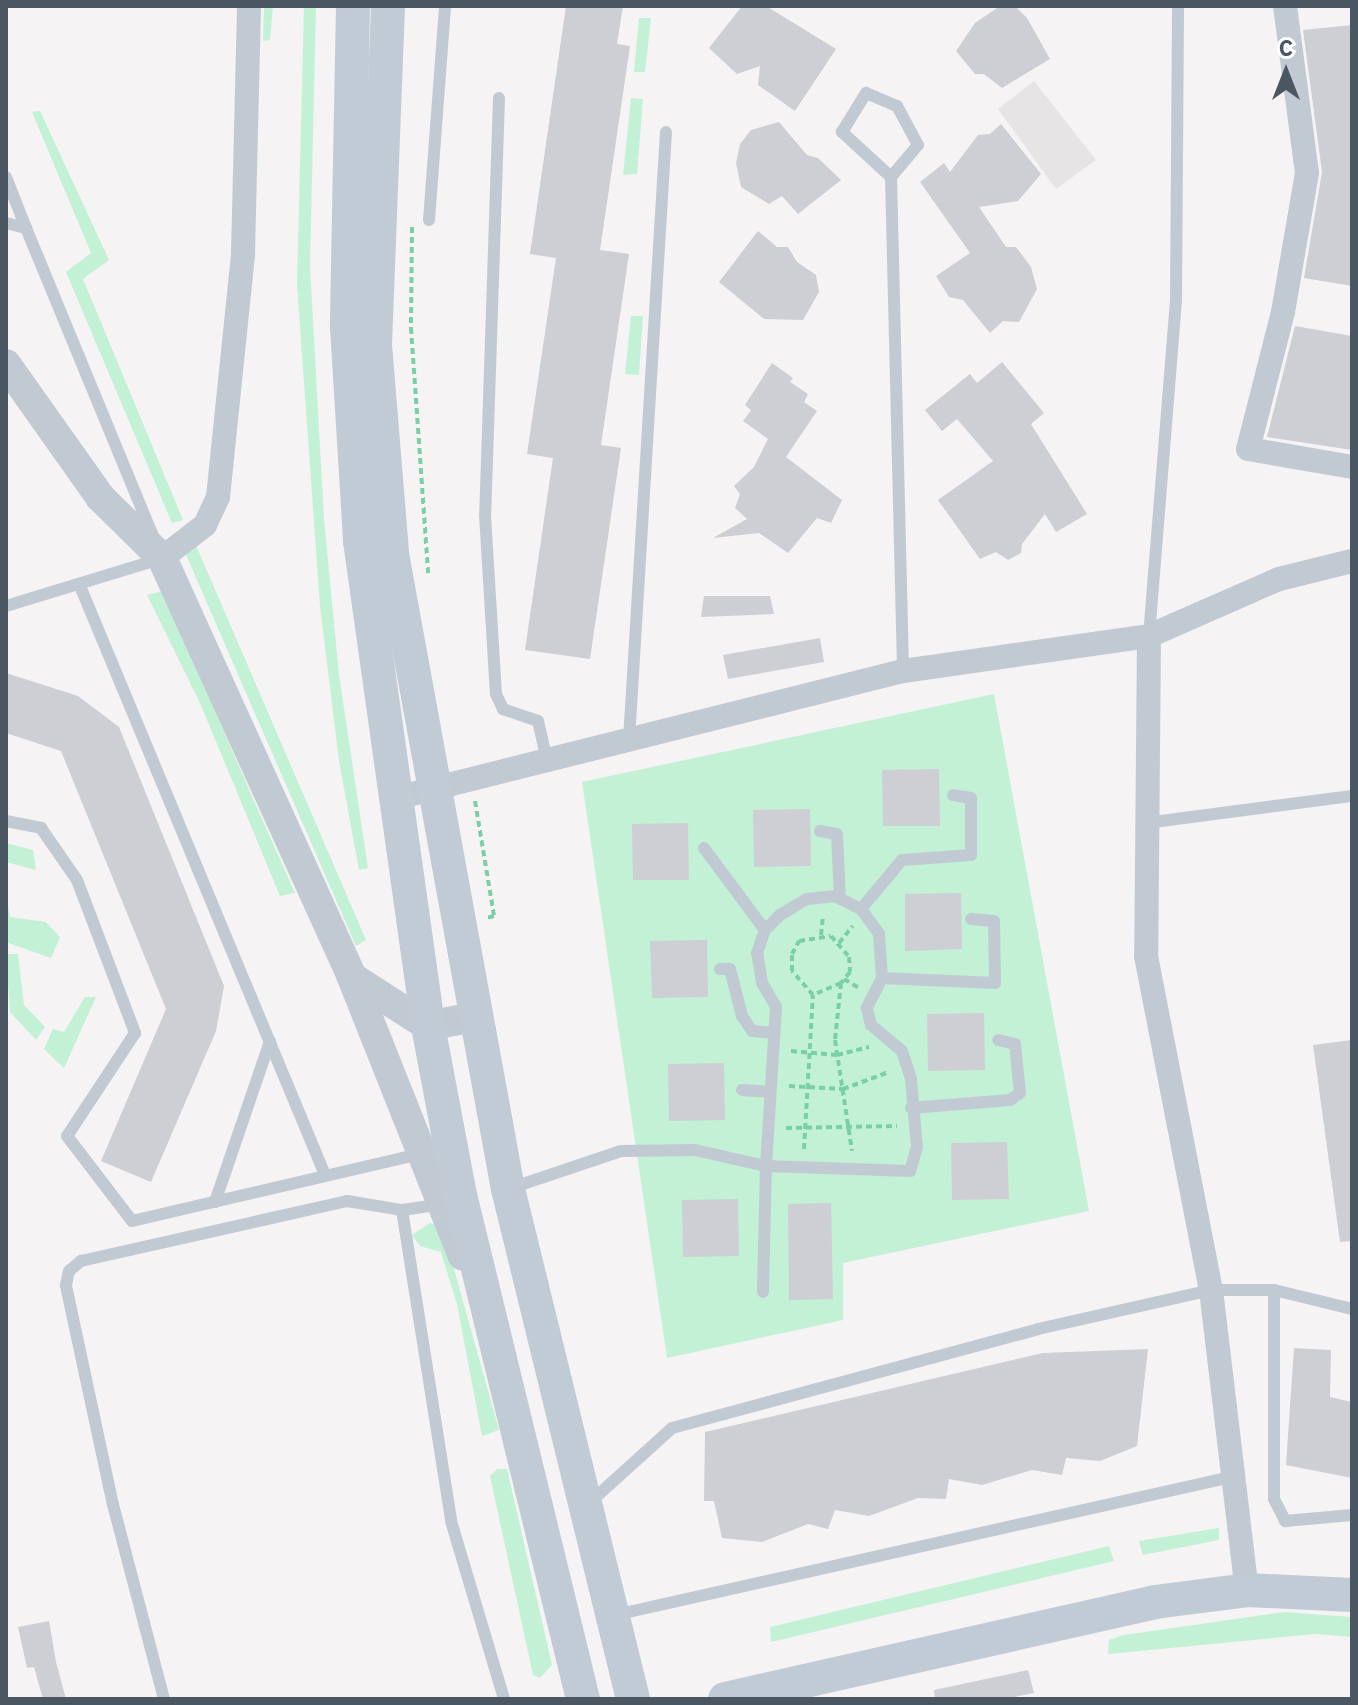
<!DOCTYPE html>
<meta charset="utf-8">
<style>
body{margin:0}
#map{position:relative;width:1358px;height:1705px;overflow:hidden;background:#f5f3f3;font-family:"IBM Plex Sans",sans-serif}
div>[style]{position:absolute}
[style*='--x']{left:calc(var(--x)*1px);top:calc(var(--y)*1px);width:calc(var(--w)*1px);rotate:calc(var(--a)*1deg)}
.education>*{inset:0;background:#e6e4e5}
.green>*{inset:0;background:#c3f1d5}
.building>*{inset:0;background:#cdcfd5}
.path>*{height:4px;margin-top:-2px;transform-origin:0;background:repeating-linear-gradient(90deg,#7ad0a6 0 6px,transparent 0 10px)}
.service>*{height:12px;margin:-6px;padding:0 6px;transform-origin:6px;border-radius:6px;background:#c1cad2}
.minor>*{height:24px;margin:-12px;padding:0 12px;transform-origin:12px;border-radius:12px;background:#c1cad2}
.tertiary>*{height:30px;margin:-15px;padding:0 15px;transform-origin:15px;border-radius:15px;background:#c1cad2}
.secondary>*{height:34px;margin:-17px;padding:0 17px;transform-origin:17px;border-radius:17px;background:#c1cbd6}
span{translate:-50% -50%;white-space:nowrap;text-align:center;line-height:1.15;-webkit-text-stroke:7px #fff;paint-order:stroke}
.frame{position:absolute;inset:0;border:8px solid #4a5661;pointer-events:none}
.north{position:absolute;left:1246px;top:32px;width:80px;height:80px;-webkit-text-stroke:6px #fff;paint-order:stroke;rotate:0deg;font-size:22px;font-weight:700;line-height:32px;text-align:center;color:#4a5661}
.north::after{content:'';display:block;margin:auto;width:28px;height:36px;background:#4a5661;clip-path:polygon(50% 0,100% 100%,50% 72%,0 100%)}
</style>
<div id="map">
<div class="education">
<i style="clip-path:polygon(1034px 81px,1096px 160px,1056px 189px,998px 109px)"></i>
</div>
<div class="green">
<i style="clip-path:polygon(264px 6px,273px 6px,270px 40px,263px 41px)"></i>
<i style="clip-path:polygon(304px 6px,316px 6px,310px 266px,324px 519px,339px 675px,368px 868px,359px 870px,339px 761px,320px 606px,297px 285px)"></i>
<i style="clip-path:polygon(639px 18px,651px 18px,645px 72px,634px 72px)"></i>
<i style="clip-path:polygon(631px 98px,643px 99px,637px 174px,623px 175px)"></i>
<i style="clip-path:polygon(40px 111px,109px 260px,83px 279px,183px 520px,172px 523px,66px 272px,91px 253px,32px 112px)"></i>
<i style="clip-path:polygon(631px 316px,643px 316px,639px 375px,625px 374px)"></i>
<i style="clip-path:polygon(195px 543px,366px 940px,356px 946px,184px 550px)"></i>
<i style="clip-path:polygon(163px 591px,254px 801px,295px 893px,280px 896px,200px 703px,147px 595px)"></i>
<i style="clip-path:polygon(994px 694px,1089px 1211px,843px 1263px,843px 1320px,667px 1358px,582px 782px)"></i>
<i style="clip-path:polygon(6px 843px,33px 850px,36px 870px,6px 862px)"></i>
<i style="clip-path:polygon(6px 893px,10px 917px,46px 922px,60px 937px,51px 958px,6px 942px)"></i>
<i style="clip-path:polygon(6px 954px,18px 954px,24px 1005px,45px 1027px,36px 1040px,10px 1012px)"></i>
<i style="clip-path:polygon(85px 997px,96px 997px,64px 1068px,44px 1049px,53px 1029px,64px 1032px)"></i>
<i style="clip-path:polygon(430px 1223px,442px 1226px,499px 1430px,482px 1436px,457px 1304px,441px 1252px,420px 1246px,412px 1235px)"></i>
<i style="clip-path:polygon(497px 1469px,507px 1469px,552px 1665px,540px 1678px,533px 1675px,490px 1476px)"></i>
<i style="clip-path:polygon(1219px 1528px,1219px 1540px,1143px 1555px,1139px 1541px)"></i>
<i style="clip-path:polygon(1109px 1546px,1114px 1561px,771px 1642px,770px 1627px)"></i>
<i style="clip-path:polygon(1284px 1612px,1352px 1617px,1352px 1637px,1315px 1634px,1108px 1654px,1109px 1640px,1124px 1635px)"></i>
</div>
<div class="building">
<i style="clip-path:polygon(566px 6px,623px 6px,617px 44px,630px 46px,600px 250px,629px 254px,601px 445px,621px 448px,590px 659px,525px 650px,553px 458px,527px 454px,556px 258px,530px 254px)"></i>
<i style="clip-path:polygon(742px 6px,766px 6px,836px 49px,795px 111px,758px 85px,760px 66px,737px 74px,709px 48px)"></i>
<i style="clip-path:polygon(1000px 6px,1015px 6px,1027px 18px,1050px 59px,1002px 88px,984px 74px,975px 74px,956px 51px,975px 23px)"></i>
<i style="clip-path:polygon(1352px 25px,1352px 286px,1304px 278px,1322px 172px,1303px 30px)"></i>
<i style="clip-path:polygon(779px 122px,807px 155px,818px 158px,841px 180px,798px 214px,782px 196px,769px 204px,741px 187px,736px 163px,740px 144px,751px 130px)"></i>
<i style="clip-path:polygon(1001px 124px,1041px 174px,1018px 201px,979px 207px,1006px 247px,1016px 247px,1031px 267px,1037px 289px,1019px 322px,1003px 321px,990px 333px,963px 300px,949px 297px,936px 276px,970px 253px,920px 182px,944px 163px,950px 172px,978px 135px,990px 134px)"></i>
<i style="clip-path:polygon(758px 231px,777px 247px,788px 247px,797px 262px,816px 275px,819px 292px,803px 320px,764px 319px,719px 282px)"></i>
<i style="clip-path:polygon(1295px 326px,1352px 336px,1352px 450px,1267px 437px)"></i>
<i style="clip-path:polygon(1002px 362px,1044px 413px,1031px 424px,1087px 514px,1056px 532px,1045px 514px,1022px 544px,1021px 553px,1008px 560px,996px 552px,980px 559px,938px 500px,993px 461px,957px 419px,942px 431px,925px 410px,970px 374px,977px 383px)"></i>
<i style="clip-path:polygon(772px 363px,793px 378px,790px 382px,808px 394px,804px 402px,817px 411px,786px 457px,842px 500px,831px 523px,817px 518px,788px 553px,759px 533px,713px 538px,747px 519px,735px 508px,740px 494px,734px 486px,754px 467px,768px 439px,743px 421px,751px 410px,745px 405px)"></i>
<i style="clip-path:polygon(704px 596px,770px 596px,774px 614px,701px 617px)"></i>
<i style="clip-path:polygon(820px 638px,824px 662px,728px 679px,723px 655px)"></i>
<i style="clip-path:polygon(6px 673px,78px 696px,119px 727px,224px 986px,216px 1031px,151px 1182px,101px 1161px,166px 1009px,61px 751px,6px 733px)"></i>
<i style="clip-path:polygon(939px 769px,940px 826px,883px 826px,882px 770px)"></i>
<i style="clip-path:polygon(810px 809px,811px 866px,754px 867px,753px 810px)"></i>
<i style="clip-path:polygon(688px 823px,689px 880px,633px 880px,632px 824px)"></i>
<i style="clip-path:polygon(961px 893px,962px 949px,905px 951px,905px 894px)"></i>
<i style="clip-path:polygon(707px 940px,708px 997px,652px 998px,650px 941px)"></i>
<i style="clip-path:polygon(984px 1013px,985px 1070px,928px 1071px,927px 1014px)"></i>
<i style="clip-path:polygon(1352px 1040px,1352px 1241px,1340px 1242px,1313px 1045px)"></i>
<i style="clip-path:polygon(724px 1063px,725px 1120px,669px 1121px,668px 1064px)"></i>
<i style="clip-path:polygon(1007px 1142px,1009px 1199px,952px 1200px,951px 1143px)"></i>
<i style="clip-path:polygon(738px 1199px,739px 1256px,683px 1257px,682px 1200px)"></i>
<i style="clip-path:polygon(831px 1203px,833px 1299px,789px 1300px,788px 1204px)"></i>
<i style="clip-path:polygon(1294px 1348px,1331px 1350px,1330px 1397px,1352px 1402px,1352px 1478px,1286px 1465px)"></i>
<i style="clip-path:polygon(1148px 1349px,1137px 1446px,1100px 1461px,1066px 1458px,1062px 1475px,1032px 1470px,982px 1485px,949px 1479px,946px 1499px,918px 1498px,869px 1516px,835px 1510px,828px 1529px,808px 1524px,762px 1542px,722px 1538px,714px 1501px,704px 1501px,705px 1432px,1043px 1353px)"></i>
<i style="clip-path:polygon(49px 1621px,56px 1662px,66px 1699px,43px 1699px,34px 1667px,27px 1668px,18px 1627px)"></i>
<i style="clip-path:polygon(1028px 1670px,1034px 1693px,1004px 1699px,935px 1699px,934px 1690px)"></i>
</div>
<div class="path">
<i style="--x:412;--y:227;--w:101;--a:90.6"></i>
<i style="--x:411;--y:328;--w:246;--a:86"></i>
<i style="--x:475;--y:801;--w:117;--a:80.6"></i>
<i style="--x:494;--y:916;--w:7;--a:164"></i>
<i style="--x:821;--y:935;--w:19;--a:-84"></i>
<i style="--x:839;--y:943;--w:22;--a:-51"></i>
<i style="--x:844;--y:979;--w:17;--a:31"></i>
<i style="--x:841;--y:983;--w:57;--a:96"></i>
<i style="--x:835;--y:1040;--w:112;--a:81.3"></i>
<i style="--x:791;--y:1051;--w:46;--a:5"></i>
<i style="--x:837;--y:1055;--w:33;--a:-14"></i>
<i style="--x:789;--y:1086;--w:54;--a:3.2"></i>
<i style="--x:843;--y:1089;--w:49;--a:-20.3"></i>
<i style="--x:786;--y:1128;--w:111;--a:-1"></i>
<i style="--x:804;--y:1149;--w:154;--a:-86.7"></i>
<i style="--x:813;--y:995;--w:32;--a:-131"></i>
<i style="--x:792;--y:971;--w:17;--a:-90"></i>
<i style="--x:792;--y:954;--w:15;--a:-62"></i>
<i style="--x:799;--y:941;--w:32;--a:-9"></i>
<i style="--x:831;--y:936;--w:28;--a:49"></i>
<i style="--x:849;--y:957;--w:15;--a:86"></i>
<i style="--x:850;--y:972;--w:14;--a:129"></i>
<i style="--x:841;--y:983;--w:30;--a:157"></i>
</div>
<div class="service">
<i style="--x:499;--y:98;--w:417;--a:91.9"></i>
<i style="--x:485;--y:515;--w:179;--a:86.5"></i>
<i style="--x:496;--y:694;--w:17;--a:65"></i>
<i style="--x:503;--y:709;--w:37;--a:19"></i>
<i style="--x:538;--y:721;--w:40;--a:77"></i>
<i style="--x:6;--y:177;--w:55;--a:68.6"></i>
<i style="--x:891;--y:177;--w:67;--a:-137.4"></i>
<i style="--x:842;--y:132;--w:46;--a:-58.4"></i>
<i style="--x:866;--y:93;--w:34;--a:23"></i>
<i style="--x:897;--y:106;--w:44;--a:61.7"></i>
<i style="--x:918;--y:145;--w:42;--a:130.2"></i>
<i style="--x:891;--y:177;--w:494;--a:88.6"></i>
<i style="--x:429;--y:220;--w:215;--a:-85.7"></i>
<i style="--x:6;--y:223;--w:21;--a:14"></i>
<i style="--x:26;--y:228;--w:333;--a:67.6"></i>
<i style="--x:80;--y:586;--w:638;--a:67.41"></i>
<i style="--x:6;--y:606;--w:161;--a:-17"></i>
<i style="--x:1149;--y:636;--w:337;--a:-85.4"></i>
<i style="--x:1176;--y:300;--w:294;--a:-89.6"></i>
<i style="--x:629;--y:740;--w:609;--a:-86.52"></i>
<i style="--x:6;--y:821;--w:36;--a:11"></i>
<i style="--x:41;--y:828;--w:63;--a:55.3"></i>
<i style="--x:77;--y:880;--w:164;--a:69.2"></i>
<i style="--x:135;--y:1033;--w:123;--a:123.4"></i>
<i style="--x:67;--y:1136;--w:107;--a:52.6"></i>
<i style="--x:132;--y:1221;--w:296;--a:-13.1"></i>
<i style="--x:1146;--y:823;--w:208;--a:-7.5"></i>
<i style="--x:820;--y:831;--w:17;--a:10"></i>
<i style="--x:837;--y:834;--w:65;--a:87.4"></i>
<i style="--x:704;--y:848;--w:102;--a:53.4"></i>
<i style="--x:835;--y:896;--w:29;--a:27"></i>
<i style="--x:861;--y:909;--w:31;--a:54"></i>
<i style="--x:879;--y:934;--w:44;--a:86.1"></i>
<i style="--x:882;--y:978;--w:34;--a:117"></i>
<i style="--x:867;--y:1008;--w:17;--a:77"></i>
<i style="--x:871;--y:1025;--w:40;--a:40"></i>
<i style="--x:902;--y:1051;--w:29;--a:72"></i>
<i style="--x:911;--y:1079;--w:68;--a:85"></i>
<i style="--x:917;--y:1147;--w:25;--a:106"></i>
<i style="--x:910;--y:1171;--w:144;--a:-178"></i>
<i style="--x:766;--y:1166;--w:159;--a:-86.4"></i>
<i style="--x:776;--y:1007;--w:28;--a:-120"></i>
<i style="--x:762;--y:983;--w:30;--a:-99"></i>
<i style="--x:757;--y:953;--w:24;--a:-71"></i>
<i style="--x:765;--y:930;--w:21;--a:-45"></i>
<i style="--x:780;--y:915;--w:31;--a:-31"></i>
<i style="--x:807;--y:899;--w:28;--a:-6"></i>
<i style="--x:861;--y:909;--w:64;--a:-50.1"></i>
<i style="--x:902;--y:860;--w:69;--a:-4.1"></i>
<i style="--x:971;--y:855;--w:57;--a:-90"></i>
<i style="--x:971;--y:798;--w:18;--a:-171"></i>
<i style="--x:720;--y:969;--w:10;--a:0"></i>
<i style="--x:730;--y:969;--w:49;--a:75.7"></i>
<i style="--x:742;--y:1016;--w:18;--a:56"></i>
<i style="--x:752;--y:1031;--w:22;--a:5"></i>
<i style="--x:882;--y:978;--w:113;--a:2.5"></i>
<i style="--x:995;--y:983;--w:62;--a:-90.9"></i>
<i style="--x:994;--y:921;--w:23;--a:-175"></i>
<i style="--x:742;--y:1090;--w:28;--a:4"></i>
<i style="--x:911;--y:1108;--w:99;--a:-4.6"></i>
<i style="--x:1010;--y:1100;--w:12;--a:-35"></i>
<i style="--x:1020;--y:1093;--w:49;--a:-95.8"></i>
<i style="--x:1015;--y:1044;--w:17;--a:-167"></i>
<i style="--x:511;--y:1188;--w:116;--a:-18.6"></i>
<i style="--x:621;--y:1151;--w:74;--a:-0.8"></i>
<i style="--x:695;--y:1150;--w:73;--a:12.7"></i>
<i style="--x:766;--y:1166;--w:126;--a:91.4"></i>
<i style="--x:215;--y:1202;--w:170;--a:-71.1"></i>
<i style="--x:402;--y:1210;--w:315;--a:81"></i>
<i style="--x:451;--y:1521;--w:186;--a:73.4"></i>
<i style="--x:1274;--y:1290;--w:209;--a:90"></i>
<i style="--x:1274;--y:1499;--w:25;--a:63"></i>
<i style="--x:1285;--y:1521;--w:67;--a:-5.1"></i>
<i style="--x:588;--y:1504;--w:113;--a:-42.1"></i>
<i style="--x:672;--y:1428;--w:379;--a:-15.1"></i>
<i style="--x:1038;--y:1329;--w:177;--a:-12.7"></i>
<i style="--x:1211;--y:1290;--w:63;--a:0"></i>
<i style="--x:1274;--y:1290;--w:80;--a:13.7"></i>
<i style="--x:615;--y:1615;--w:631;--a:-12.63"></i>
<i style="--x:164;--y:1699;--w:201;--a:-104.7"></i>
<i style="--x:113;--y:1505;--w:225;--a:-102.1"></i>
<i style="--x:66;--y:1285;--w:14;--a:-78"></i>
<i style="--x:69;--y:1271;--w:16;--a:-40"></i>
<i style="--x:81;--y:1261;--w:273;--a:-12.7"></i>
<i style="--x:347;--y:1201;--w:56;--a:9.3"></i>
<i style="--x:402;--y:1210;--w:41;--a:-8.3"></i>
</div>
<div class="minor">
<i style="--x:1285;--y:6;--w:168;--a:82.5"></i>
<i style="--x:1307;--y:173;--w:141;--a:99.8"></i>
<i style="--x:1283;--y:312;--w:141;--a:104.3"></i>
<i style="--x:1248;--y:449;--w:106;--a:9.8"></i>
<i style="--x:162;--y:558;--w:54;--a:-37.5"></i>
<i style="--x:205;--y:525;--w:31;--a:-65"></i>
<i style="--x:218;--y:497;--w:245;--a:-84.1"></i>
<i style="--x:243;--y:253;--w:247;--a:-88.6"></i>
<i style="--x:1149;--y:636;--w:320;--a:90.5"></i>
<i style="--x:1146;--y:956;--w:340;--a:79"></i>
<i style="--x:1211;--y:1290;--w:302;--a:83.2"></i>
<i style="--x:396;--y:798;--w:523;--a:-14.06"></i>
<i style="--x:903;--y:671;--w:248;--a:-8.1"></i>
<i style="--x:1149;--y:636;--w:142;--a:-23.7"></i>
<i style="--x:1279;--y:579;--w:75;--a:-13.9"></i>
</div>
<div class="tertiary">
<i style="--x:6;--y:364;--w:163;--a:54.7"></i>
<i style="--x:100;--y:497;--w:87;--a:44.5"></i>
<i style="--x:162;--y:558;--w:458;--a:65.6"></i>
<i style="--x:351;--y:975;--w:302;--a:68.3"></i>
<i style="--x:352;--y:977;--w:90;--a:32.8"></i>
<i style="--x:428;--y:1026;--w:46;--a:-11.3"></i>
</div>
<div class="secondary">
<i style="--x:353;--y:6;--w:321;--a:91.1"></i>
<i style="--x:347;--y:327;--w:214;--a:86.5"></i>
<i style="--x:360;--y:541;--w:490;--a:82"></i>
<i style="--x:428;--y:1026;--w:172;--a:79.3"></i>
<i style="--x:460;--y:1195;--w:519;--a:76.29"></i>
<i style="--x:388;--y:6;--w:339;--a:92.2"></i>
<i style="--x:375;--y:345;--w:210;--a:85.3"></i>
<i style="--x:392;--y:554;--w:646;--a:79.65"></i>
<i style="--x:508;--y:1189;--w:525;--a:76.23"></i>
<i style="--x:725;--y:1699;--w:441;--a:-12.7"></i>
<i style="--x:1155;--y:1602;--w:93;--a:-7.4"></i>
<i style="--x:1247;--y:1590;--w:105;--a:2.7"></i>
</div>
<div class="frame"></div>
<div class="north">С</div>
</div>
